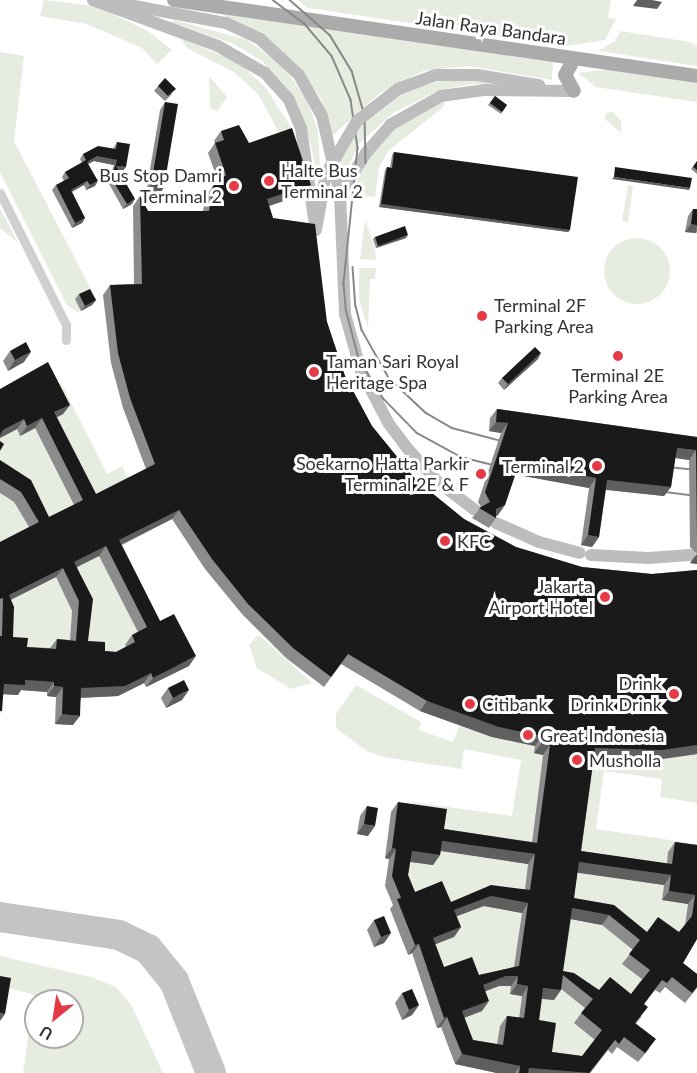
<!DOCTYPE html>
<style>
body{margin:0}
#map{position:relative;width:697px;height:1073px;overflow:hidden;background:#fff;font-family:Lato,sans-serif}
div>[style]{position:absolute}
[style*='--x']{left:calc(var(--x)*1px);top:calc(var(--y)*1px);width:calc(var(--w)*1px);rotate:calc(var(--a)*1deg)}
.green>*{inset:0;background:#e6ecdf}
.round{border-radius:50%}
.taxiway>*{height:30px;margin:-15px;padding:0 15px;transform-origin:15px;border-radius:15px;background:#c4c4c4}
.street>*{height:9px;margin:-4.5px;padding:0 4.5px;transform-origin:4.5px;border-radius:4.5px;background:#d0d0d0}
.secondary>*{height:12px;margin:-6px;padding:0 6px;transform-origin:6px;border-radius:6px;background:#bdbdbd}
.primary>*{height:14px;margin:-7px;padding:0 7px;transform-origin:7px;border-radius:7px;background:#ababab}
.tram>*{height:1.5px;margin:-0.75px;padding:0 0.75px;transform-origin:0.75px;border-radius:0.75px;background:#888}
.secondary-bridge>*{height:12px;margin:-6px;padding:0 6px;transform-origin:6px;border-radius:6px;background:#bdbdbd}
.wall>*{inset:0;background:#8c8c8c}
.shaded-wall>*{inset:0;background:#5f5f5f}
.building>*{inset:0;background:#1a1a1a}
.dots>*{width:16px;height:16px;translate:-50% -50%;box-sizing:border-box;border:3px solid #fff;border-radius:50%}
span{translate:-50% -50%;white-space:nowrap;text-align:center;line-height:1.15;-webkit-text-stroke:6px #fff;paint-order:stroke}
.street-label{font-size:18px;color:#333}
.poi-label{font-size:18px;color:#333}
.left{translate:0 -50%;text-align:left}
.right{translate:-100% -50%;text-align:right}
.north{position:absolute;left:24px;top:989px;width:60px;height:60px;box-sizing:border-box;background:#fff;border:2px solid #adadad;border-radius:50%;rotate:210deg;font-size:16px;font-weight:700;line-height:24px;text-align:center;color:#333}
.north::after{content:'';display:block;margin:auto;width:21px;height:27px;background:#e63946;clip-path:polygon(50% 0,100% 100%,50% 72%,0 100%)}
</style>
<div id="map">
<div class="green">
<i style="clip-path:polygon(44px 0,96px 6px,148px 31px,172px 50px,157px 64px,142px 48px,87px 24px,40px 16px)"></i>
<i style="clip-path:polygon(298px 0,611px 0,608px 18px,616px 19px,605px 40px,566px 46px,308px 8px)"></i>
<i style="clip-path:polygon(221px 14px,553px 62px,552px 80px,468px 66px,423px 71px,380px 93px,331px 137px,321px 99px,297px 65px,249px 27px)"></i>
<i style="clip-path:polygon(174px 20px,247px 40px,282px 65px,307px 100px,318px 131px,320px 164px,315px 166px,310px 140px,297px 106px,262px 61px,232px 43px,172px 23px)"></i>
<i style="clip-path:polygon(621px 31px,689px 42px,697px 46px,697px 66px,598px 51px,615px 41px)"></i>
<i style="clip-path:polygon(182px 39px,238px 62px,265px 87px,291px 127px,296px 164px,258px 94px,234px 72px,187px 48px)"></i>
<i style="clip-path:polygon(0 52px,24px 56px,14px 141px,97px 301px,78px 312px,67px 305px,0 172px)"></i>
<i style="clip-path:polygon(610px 69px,697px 82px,697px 102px,596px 87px,578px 73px)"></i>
<i style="clip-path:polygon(209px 76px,227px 97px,217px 112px,210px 107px)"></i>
<i style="clip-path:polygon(452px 78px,502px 84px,472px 84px,439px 90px,393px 113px,359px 144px,344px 176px,336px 162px,368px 116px,404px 91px)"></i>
<i style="clip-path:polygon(441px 100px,445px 104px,441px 109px,389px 150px,379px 167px,375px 197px,366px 196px,356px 181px,372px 151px,406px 118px)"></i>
<i style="clip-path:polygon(613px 112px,621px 121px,621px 133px,605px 119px,606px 113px)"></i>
<i style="clip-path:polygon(628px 185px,633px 186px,628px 222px,622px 221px)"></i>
<i style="clip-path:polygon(0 208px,18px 243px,0 228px)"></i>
<i style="clip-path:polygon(365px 220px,375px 248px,376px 260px,360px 259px)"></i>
<i class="round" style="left:604px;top:238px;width:66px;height:66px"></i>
<i style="clip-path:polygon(359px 268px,376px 268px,375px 279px,370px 279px,368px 328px,359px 300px)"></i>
<i style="clip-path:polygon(61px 383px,107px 474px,122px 466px,130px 483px,89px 504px,48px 422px,50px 388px)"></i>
<i style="clip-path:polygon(35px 428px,76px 510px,43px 527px,0 474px,0 438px,17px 429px,20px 435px)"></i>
<i style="clip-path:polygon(0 493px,14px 502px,32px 532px,0 548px)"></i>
<i style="clip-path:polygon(99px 556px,141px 637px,128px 652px,109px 662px,81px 651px,67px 572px)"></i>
<i style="clip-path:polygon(56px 577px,72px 611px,69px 651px,6px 646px,2px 605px)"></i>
<i style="clip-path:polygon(257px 636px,260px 636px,312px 683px,291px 689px,257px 668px,249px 645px)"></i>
<i style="clip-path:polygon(356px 685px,421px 722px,419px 730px,453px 742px,459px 726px,535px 746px,543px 755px,530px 853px,437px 839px,410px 815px,412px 802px,512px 816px,521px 760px,464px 749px,461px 769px,384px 757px,367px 751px,336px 728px,336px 714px)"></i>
<i style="clip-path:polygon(697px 754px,697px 803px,660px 797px,662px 779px,604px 771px,596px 829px,697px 844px,695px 856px,665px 874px,574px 861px,588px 758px,655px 760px)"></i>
<i style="clip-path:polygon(435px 850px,528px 864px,523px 899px,444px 912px,408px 902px,405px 861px)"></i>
<i style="clip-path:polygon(572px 872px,664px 885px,662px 900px,688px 904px,685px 926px,672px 942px,640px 942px,567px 908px)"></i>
<i style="clip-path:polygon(484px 906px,522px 913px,513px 976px,437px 977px,426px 948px,447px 920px)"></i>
<i style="clip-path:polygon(565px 918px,602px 925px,633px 950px,643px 980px,624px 1003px,592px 1000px,556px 981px)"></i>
<i style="clip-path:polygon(evenodd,0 956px,91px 977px,116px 987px,132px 1006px,163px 1073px,23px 1073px,34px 995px,0 985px,0 956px,36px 1001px,72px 1001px,72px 1037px,36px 1037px,36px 1001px)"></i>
<i style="clip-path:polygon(499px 986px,511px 986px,510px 994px,522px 996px,517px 1028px,496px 1055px,466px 1050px,455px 1021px,476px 995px)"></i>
<i style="clip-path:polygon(555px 990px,565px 992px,586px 1008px,595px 1040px,575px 1066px,545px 1062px,532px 1030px,536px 998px)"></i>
</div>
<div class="taxiway">
<i style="--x:0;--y:917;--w:120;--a:8.6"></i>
<i style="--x:119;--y:935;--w:32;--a:26"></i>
<i style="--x:148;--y:949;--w:41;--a:50.9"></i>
<i style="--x:174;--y:981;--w:99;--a:68.1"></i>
</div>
<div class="street">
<i style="--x:0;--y:193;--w:148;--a:63.4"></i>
<i style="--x:66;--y:325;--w:15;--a:90"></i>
</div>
<div class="secondary">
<i style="--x:93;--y:0;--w:133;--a:20.2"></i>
<i style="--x:218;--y:46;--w:54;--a:29.9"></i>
<i style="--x:265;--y:73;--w:36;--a:48"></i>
<i style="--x:289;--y:100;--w:30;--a:67"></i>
<i style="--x:301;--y:128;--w:98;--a:81.8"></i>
<i style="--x:108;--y:1;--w:120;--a:10.6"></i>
<i style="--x:226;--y:23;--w:38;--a:25"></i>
<i style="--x:260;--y:39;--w:53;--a:42.7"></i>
<i style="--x:299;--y:75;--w:47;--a:60.7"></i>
<i style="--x:322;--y:116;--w:80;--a:77"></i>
<i style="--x:340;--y:194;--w:120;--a:87.6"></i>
<i style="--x:345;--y:314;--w:59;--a:74.3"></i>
<i style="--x:361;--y:371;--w:60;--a:62.2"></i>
<i style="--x:389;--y:424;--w:30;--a:53"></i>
<i style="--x:407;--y:448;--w:46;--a:47.6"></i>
<i style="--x:438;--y:482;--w:46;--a:37.1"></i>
<i style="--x:436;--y:75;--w:41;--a:0"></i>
<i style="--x:477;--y:75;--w:63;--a:9.2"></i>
<i style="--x:340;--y:194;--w:49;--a:-57.6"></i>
<i style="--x:366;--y:153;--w:37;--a:-49"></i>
<i style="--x:390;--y:125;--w:59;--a:-29.6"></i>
<i style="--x:441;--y:96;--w:43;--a:-7.9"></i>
<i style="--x:484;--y:90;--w:90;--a:0.6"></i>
<i style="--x:496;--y:523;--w:47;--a:23.8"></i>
<i style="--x:539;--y:542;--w:42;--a:15"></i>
<i style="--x:591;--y:555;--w:57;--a:3"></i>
<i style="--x:648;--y:558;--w:42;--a:-4.1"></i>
</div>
<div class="primary">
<i style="--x:174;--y:0;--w:528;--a:8.27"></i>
<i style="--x:574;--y:59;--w:18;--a:119"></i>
<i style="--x:565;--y:75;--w:18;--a:61"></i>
</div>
<div class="tram">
<i style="--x:273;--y:0;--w:39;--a:37"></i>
<i style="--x:304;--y:23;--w:43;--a:49.7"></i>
<i style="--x:332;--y:56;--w:48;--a:66.6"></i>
<i style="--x:351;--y:100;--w:49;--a:81.7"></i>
<i style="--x:358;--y:148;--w:137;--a:95.9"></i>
<i style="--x:344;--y:284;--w:25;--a:85"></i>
<i style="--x:346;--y:309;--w:52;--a:75.4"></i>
<i style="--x:359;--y:359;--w:46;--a:58.4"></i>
<i style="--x:383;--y:398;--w:49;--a:45.8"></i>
<i style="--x:417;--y:433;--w:50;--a:28.6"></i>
<i style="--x:461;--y:457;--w:45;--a:14"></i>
<i style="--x:290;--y:0;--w:53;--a:41.2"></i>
<i style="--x:330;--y:35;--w:42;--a:58.6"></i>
<i style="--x:352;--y:71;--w:47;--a:73.9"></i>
<i style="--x:365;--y:116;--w:47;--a:88.8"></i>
<i style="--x:353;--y:267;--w:39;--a:86"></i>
<i style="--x:356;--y:306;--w:25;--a:76"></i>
<i style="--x:362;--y:330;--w:55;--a:60.6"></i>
<i style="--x:389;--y:378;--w:51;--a:43.4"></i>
<i style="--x:426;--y:413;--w:30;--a:30"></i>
<i style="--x:452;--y:428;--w:63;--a:14.7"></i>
<i style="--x:668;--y:467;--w:29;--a:6"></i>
<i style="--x:665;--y:492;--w:32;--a:7"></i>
</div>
<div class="secondary-bridge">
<i style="--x:316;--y:230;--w:57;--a:-79.9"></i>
<i style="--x:326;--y:174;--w:61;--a:-59.7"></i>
<i style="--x:357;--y:121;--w:52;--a:-38"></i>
<i style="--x:398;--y:89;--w:40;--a:-20.2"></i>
</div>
<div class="wall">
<i style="clip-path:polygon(158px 86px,172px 94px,165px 101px,154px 91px)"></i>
<i style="clip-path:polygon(495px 96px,507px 105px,501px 114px,488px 105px)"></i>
<i style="clip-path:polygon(165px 102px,164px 187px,159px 195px,146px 193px,160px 110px)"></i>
<i style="clip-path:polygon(evenodd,221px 131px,249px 143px,304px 194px,269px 206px,273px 218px,327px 322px,345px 376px,372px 426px,416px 480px,464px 519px,516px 547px,582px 567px,652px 574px,697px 570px,697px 754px,655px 760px,594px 758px,581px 851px,667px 864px,668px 852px,675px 842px,697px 845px,697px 939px,683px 963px,697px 974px,697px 988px,685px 1003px,665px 987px,660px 993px,655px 990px,644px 1004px,641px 1017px,636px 1024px,649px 1049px,638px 1062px,617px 1047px,612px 1054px,608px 1050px,590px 1073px,497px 1073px,455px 1064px,441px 1027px,437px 1028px,412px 953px,408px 955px,390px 909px,393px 905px,385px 886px,389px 859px,385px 858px,391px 812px,398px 802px,444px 829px,532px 842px,543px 755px,534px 753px,535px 746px,492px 737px,420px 711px,341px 664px,324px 687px,286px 658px,242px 614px,205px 569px,172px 519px,122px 545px,160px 621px,189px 666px,146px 687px,144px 683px,118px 696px,81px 698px,73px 725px,55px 724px,56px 697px,47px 696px,47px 692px,21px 690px,18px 695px,3px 694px,0 714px,0 542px,29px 527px,14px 502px,0 493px,0 460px,49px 517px,74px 505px,35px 428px,20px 436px,17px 429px,0 438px,0 389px,70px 405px,63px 414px,57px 417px,96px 494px,146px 469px,123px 408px,111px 363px,103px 295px,110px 285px,134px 284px,133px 206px,140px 196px,148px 211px,203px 211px,206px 196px,213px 186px,218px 181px,208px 153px,215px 143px,214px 141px,221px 131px,99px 556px,138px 632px,132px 635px,125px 645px,126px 647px,116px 652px,105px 651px,88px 641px,77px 567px,99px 556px,221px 131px,56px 577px,72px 611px,70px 640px,57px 639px,50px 648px,27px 647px,13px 637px,11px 600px,56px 577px,221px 131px,441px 851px,528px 864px,525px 889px,451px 902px,415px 892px,408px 875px,410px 862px,433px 865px,440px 855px,441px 851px,221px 131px,577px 872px,664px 885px,662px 900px,688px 904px,685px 925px,679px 932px,647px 932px,574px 898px,577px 872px,221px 131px,484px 906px,522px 913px,514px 967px,479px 975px,444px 967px,435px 944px,454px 937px,461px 927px,456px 916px,484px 906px,221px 131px,571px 919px,602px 925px,633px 950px,622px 964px,642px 979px,631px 994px,599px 990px,563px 971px,571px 919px,221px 131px,499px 986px,511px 986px,510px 994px,522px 996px,519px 1018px,507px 1016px,500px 1026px,497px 1044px,473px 1040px,464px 1018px,482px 1011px,485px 991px,499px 986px,221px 131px,561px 989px,585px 1008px,574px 1023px,595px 1040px,582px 1056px,552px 1052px,539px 1020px,542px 999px,554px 1000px,561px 989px)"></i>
<i style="clip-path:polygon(117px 142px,122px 172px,119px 172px,132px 204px,123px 209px,108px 182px,114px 165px,94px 161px,88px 164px,95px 186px,86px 190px,84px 185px,72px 192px,85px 218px,82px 223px,72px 228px,52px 190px,56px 185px,64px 181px,62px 177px,65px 172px,82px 163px,80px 159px,83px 154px,113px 149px)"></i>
<i style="clip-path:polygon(394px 152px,570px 230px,568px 232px,379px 207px,385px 170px,387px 167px,390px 168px,392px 155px)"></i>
<i style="clip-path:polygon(697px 161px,697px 174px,691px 169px)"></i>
<i style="clip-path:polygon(693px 209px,697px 209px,697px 232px,696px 233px,685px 232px,688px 216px)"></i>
<i style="clip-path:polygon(375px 237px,406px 238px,376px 248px,373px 239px)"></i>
<i style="clip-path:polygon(79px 294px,96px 300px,92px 305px,81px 311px,75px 299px)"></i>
<i style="clip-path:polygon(10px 351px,24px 362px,8px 371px,3px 361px)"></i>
<i style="clip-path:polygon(538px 359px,504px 390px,498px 383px,502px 378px)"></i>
<i style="clip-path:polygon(497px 409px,697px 437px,697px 564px,690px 563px,697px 554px,690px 547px,689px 460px,675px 458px,671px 487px,664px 496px,606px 490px,599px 537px,592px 547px,581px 545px,589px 488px,515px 474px,505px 505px,498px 515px,496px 516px,496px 518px,489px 528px,472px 518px,481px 507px,478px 502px,501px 433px,489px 431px,490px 418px)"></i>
<i style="clip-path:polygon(168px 688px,182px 700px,166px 708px,161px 698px)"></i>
<i style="clip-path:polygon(367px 806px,368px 836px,357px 834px,360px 816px)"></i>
<i style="clip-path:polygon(374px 920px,391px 933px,384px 943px,374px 947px,367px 930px)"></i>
<i style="clip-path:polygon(402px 993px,419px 1005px,412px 1015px,402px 1020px,395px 1003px)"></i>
</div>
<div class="shaded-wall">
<i style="clip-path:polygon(637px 0,652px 0,662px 2px,657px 9px,633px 6px)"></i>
<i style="clip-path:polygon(97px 156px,117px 160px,114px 165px,94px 161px,84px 166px,87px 162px)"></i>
<i style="clip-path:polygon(116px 166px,126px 167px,122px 172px,114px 171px)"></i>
<i style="clip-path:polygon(614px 177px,690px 188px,689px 190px,612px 179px)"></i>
<i style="clip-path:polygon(87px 181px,84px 185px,67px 194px,71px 190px)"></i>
<i style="clip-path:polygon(98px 181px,95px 186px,86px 190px,90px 185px)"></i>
<i style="clip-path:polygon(151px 185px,164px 187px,159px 195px,146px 193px)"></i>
<i style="clip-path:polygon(311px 185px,304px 194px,260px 209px,267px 199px)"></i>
<i style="clip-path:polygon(135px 199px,132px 204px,123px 209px,127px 204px)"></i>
<i style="clip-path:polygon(381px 204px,570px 230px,568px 232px,379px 207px)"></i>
<i style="clip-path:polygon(85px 218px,82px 223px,72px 228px,75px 223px)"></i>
<i style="clip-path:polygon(691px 224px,697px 225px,696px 233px,685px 232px)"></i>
<i style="clip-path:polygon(408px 235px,406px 238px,376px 248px,378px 246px)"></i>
<i style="clip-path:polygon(96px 300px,92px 305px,81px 311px,85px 306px)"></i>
<i style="clip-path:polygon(31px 352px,24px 362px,8px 371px,15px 360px)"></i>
<i style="clip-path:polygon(541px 353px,538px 359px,504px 390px,508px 384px)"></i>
<i style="clip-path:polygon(70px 405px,63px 414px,48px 422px,54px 412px)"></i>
<i style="clip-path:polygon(42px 418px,35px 428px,20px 436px,27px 426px)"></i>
<i style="clip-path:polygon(24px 419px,17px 429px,0 438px,0 434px,3px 430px)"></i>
<i style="clip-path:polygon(496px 422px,508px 423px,501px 433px,489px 431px)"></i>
<i style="clip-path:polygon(677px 448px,696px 450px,689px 460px,670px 457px)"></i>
<i style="clip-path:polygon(519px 464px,596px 478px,589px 488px,512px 474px)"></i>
<i style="clip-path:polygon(607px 480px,671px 487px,664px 496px,600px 489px)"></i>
<i style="clip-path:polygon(505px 505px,498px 515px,495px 517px,496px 509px)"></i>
<i style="clip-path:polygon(179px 510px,172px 519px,112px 549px,119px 540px)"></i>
<i style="clip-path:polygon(588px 535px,599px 537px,592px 547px,581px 545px)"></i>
<i style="clip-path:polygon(106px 546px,99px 556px,67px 572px,74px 562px)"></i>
<i style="clip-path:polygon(697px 554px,697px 564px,690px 563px)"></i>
<i style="clip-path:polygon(63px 568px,56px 577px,2px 604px,9px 595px)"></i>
<i style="clip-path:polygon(196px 656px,189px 666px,146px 687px,153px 678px)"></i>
<i style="clip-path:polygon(151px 673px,144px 683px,118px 696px,74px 698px,81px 688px)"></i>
<i style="clip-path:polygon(25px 680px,54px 682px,47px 692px,21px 690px,18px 695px,0 694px,4px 684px)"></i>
<i style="clip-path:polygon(54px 686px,63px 687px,56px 697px,47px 696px)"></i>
<i style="clip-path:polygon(189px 690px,182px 700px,166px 708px,173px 698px)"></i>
<i style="clip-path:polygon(427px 701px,542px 736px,535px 746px,492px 737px,420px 711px)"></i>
<i style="clip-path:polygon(62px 714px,80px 716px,73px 725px,55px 724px)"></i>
<i style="clip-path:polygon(541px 744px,550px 745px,543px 755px,534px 753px)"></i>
<i style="clip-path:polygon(697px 745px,697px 754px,655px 760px,588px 758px,595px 748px)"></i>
<i style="clip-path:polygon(364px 824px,375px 826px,368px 836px,357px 834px)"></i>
<i style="clip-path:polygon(442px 841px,535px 854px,528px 864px,435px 850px)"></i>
<i style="clip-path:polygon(392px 848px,396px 849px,389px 859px,385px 858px)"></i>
<i style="clip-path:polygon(412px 851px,440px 855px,433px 865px,405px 861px)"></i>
<i style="clip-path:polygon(579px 862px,671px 875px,664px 885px,572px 872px)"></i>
<i style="clip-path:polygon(669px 891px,695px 895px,688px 904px,662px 900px)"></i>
<i style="clip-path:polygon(491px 896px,528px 903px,522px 913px,484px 906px,447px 920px,454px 910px)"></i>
<i style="clip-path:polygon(572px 908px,609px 915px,602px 925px,565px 918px)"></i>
<i style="clip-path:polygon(461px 927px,454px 937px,426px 948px,433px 938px)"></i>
<i style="clip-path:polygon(391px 933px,384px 943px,374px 947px,381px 937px)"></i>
<i style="clip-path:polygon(419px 944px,412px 953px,408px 955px,415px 945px)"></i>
<i style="clip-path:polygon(506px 976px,518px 976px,511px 986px,499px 986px,476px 995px,483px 985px)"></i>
<i style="clip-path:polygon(517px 984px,528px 986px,522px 996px,510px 994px)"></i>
<i style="clip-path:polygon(543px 988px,561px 990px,554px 1000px,536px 998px)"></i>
<i style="clip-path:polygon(489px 1001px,482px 1011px,455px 1021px,462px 1011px)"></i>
<i style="clip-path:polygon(419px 1005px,412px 1015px,402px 1020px,409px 1010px)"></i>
<i style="clip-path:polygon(0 1013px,5px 1014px,0 1021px)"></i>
<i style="clip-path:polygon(447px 1017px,441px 1027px,437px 1028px,444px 1018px)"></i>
<i style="clip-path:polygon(615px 1040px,590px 1073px,525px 1073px,529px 1068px,589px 1073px)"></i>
<i style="clip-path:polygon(462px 1054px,520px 1066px,515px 1073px,497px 1073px,455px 1064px)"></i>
</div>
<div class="building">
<i style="clip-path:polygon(165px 78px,176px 89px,168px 96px,158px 86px)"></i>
<i style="clip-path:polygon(495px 96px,507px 105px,502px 112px,490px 103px)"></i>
<i style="clip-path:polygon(165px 102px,178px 104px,164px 187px,151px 185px)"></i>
<i style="clip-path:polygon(evenodd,239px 125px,249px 143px,292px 128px,311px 185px,267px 199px,273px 218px,315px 224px,327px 322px,345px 376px,372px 426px,416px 480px,464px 519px,516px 547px,582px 567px,652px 574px,697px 570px,697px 745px,662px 750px,595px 748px,581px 851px,672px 864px,675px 842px,697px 845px,697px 939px,683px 963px,697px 974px,697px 987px,692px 993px,672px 977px,667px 983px,662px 980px,644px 1004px,648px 1007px,635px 1023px,656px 1039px,645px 1053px,624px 1037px,619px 1044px,615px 1040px,589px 1073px,529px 1068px,528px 1073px,519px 1073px,520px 1066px,462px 1054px,447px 1017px,444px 1018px,419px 944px,415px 945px,397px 899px,401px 898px,392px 876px,396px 849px,392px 848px,398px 802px,447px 809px,444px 829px,537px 843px,550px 745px,541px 744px,542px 736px,499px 727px,427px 701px,348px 654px,331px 677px,293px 648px,248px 604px,212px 559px,179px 510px,119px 540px,160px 621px,174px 614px,196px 656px,153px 678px,151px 673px,125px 686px,81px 688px,80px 716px,62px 714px,63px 687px,54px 686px,54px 682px,25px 680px,25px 685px,4px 684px,2px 711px,0 711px,0 636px,2px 636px,3px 598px,0 599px,0 542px,39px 522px,21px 492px,0 479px,0 460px,31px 480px,49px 517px,83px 500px,42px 418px,27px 426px,24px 419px,3px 430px,0 435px,0 389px,48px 362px,70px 405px,54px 412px,96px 494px,155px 464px,130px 398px,118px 353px,110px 285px,142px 284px,140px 196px,148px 211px,209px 211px,213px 186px,226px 175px,215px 143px,224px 140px,221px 131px,239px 125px,106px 546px,147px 627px,132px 635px,135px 642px,116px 652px,105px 651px,105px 642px,88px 641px,93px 599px,74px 562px,106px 546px,239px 125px,63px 568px,79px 601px,76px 641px,57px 639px,56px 649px,27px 647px,28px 638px,13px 637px,14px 607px,9px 595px,63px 568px,239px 125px,442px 841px,535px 854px,530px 890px,491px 885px,451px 902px,442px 881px,415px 892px,408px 875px,412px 851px,440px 855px,442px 841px,239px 125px,579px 862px,671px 875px,669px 891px,695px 895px,692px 916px,679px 932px,658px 917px,647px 932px,614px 905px,574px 898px,579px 862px,239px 125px,491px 896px,528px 903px,519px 966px,479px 975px,472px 957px,444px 967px,433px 938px,461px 927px,454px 910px,491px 896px,239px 125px,572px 908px,609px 915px,640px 940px,629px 954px,650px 970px,631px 994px,610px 977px,599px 990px,574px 973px,563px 971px,572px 908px,239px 125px,563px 975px,593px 999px,581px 1013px,602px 1030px,582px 1056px,552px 1052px,556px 1023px,539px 1020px,543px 988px,561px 990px,563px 975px,239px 125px,506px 976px,518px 976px,517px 984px,528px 986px,524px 1018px,507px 1016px,503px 1045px,473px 1040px,462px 1011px,489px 1001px,483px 985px,506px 976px)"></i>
<i style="clip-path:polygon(117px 142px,130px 144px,126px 167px,116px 166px,135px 199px,127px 204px,111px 178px,117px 160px,97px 156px,87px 162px,98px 181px,90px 185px,87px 181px,71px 190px,85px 218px,75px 223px,56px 185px,69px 178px,65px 172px,86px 160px,83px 154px,98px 146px,116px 149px)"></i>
<i style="clip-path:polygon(394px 152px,578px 177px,570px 230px,381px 204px,387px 167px,392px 168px)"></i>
<i style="clip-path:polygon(697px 161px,697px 170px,693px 167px)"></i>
<i style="clip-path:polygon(615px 167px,692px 178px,690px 188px,614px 177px)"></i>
<i style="clip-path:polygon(693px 209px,697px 209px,697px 225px,691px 224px)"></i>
<i style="clip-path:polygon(405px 226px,408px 235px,378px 246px,375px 237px)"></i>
<i style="clip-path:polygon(90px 289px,96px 300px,85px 306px,79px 294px)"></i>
<i style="clip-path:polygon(26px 342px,31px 352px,15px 360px,10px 351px)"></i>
<i style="clip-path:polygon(535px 347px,541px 353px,508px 384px,502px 378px)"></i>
<i style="clip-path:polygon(497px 409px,697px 437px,697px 537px,696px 450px,677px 448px,671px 487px,607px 480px,599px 537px,588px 535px,596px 478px,519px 464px,505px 505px,496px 509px,496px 518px,479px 508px,490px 502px,485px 492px,508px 423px,496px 422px)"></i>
<i style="clip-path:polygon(0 441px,4px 444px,0 451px)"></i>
<i style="clip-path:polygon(184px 680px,189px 690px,173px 698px,168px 688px)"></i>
<i style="clip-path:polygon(367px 806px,378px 808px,375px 826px,364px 824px)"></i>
<i style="clip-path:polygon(384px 916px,391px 933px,381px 937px,374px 920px)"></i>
<i style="clip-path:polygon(0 976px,11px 978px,5px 1014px,0 1013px)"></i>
<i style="clip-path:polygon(412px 989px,419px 1005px,409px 1010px,402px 993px)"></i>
</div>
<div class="dots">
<i style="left:269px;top:181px;background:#e63946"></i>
<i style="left:234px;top:186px;background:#e63946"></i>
<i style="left:482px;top:316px;background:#e63946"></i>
<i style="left:618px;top:356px;background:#e63946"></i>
<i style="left:314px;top:372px;background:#e63946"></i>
<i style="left:597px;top:466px;background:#e63946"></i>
<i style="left:481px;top:474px;background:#e63946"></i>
<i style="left:445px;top:541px;background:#e63946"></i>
<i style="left:605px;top:597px;background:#e63946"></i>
<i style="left:674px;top:694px;background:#e63946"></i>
<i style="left:470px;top:704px;background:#e63946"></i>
<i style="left:528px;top:735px;background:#e63946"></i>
<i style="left:577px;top:760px;background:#e63946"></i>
</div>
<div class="street-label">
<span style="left:491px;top:28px;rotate:8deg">Jalan Raya Bandara</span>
</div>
<div class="poi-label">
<span class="left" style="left:281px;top:181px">Halte Bus<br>Terminal 2</span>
<span class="right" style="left:222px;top:186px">Bus Stop Damri<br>Terminal 2</span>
<span class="left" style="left:494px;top:316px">Terminal 2F<br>Parking Area</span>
<span class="left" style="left:326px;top:372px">Taman Sari Royal<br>Heritage Spa</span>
<span style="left:618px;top:386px">Terminal 2E<br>Parking Area</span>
<span class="right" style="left:469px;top:474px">Soekarno Hatta Parkir<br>Terminal 2E &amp; F</span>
<span class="right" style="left:584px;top:466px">Terminal 2</span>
<span class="left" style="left:457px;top:541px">KFC</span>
<span class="right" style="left:593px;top:597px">Jakarta<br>Airport Hotel</span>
<span class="right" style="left:662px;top:694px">Drink<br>Drink Drink</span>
<span class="left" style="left:482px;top:704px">Citibank</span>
<span class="left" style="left:540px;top:735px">Great Indonesia</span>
<span class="left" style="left:589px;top:760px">Musholla</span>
</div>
<div class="north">U</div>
</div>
